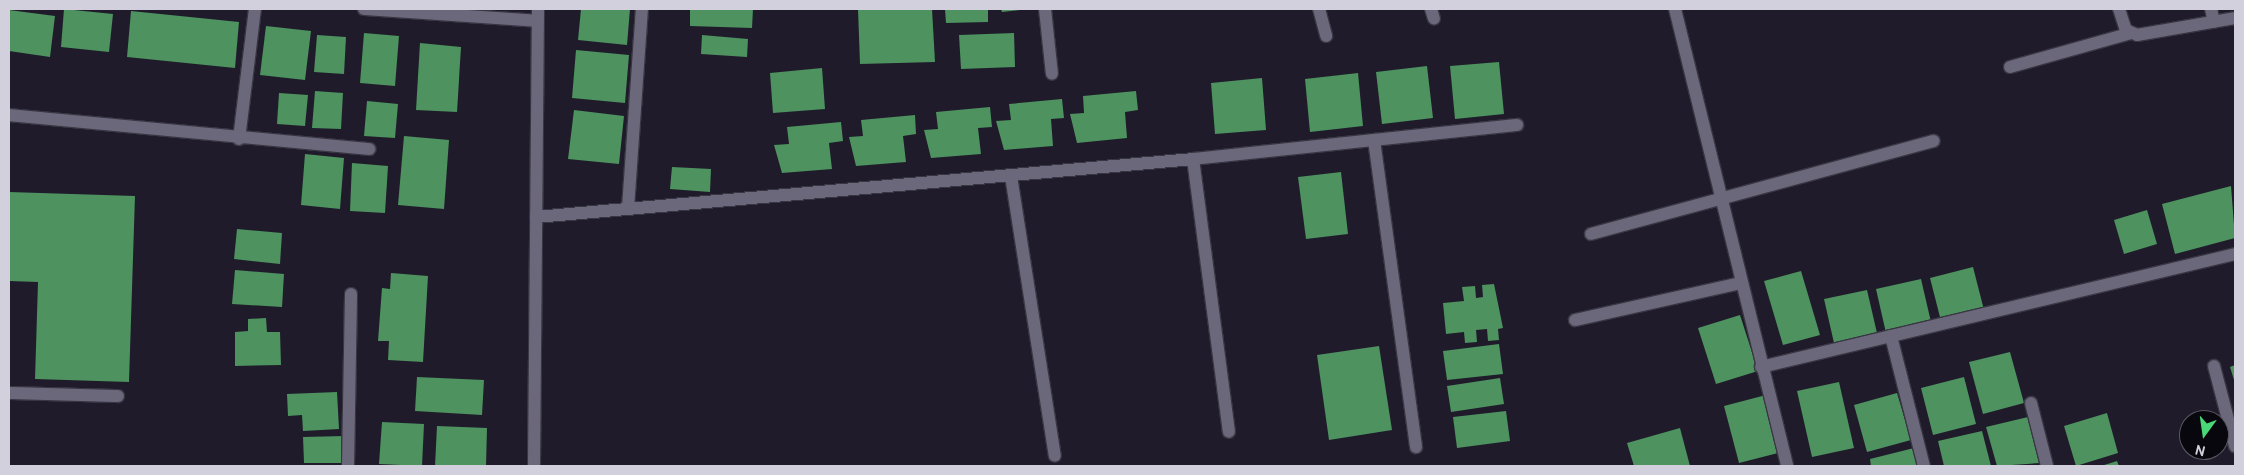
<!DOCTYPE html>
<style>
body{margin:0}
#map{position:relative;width:2244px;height:475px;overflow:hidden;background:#1f1b2b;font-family:Overpass,sans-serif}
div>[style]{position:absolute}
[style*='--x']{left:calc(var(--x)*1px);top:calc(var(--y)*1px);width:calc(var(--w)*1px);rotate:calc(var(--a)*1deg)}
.building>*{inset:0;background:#4d925f}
.roads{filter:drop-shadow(1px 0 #393643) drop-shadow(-1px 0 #393643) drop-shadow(0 1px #393643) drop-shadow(0 -1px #393643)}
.minor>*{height:12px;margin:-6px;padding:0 6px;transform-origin:6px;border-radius:6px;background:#6c687c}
span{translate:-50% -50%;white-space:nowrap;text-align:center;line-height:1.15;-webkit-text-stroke:5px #08070e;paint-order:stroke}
.frame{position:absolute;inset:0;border:10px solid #d2d0dc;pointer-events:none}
.north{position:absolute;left:2179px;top:410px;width:50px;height:50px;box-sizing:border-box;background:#08070e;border:1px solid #595760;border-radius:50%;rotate:194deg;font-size:14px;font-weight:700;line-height:20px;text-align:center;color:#d2d0dc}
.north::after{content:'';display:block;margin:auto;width:18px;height:22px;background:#4ad777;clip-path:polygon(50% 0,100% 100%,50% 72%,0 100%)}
</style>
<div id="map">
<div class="building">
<i style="clip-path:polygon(64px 9px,113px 14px,109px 52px,61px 47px)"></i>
<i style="clip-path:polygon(581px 9px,630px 9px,627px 45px,578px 40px)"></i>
<i style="clip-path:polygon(690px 9px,753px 9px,752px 28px,690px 26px)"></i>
<i style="clip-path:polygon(858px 9px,932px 9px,935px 62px,860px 64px)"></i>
<i style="clip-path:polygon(945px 9px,988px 9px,988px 22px,946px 23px)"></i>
<i style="clip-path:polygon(1001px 9px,1019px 9px,1020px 10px,1002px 12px)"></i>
<i style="clip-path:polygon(9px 10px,55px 16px,50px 57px,9px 51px)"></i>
<i style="clip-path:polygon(131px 11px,239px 22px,235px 68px,127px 57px)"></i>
<i style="clip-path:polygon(266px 26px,311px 31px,305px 80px,260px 75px)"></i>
<i style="clip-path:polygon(364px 33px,399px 36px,395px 86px,360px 83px)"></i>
<i style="clip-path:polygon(1014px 33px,1015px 67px,961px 69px,959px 35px)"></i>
<i style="clip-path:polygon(317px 35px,346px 37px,344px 74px,314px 72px)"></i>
<i style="clip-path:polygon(702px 35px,748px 39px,747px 57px,701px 54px)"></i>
<i style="clip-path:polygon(420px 43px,461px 47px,457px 112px,416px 110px)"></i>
<i style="clip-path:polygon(576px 50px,629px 55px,625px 103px,572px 98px)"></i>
<i style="clip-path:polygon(1499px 62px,1504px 114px,1455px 119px,1450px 66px)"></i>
<i style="clip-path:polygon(1427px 66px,1433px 118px,1382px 124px,1376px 72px)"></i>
<i style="clip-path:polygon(822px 68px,825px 109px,773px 113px,770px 73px)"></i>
<i style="clip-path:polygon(1358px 73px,1363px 126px,1310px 132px,1305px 79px)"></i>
<i style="clip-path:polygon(1262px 78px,1266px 130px,1215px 134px,1211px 83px)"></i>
<i style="clip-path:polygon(315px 91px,343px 93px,341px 129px,312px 128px)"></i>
<i style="clip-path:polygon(1136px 91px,1138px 110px,1125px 112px,1127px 138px,1077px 143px,1070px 114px,1084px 113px,1083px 96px)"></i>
<i style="clip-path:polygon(279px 93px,308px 95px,305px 126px,277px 124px)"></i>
<i style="clip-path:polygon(1062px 99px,1064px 118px,1051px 119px,1053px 146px,1004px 150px,996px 121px,1011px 120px,1009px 104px)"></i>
<i style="clip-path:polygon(367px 101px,398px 104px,395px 138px,364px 136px)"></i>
<i style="clip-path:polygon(990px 107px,992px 127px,978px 128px,981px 154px,931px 158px,924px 130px,938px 129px,936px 112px)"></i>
<i style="clip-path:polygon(574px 110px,624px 116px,619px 164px,568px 159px)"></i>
<i style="clip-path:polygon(915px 115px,916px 134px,903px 136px,906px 162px,856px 166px,849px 137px,863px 136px,861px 120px)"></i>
<i style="clip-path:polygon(841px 122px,843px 141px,829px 143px,832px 169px,782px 173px,774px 145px,789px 144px,787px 127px)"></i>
<i style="clip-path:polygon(404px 136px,449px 140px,444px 209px,398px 205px)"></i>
<i style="clip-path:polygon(305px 154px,344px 158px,340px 209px,301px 205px)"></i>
<i style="clip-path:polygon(352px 163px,388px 166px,385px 213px,350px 211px)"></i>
<i style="clip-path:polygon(672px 167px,711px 169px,710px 192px,670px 189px)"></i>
<i style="clip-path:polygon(1341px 172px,1348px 234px,1306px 239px,1298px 177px)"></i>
<i style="clip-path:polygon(2231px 186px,2235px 238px,2175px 254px,2162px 204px)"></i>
<i style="clip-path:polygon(9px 192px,135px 196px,129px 382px,35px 379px,38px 282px,9px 281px)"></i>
<i style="clip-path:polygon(2147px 210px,2157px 244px,2124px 254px,2114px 220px)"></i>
<i style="clip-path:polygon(237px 229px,282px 233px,280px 264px,234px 259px)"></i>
<i style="clip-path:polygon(1973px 267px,1984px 310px,1941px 321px,1930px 278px)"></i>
<i style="clip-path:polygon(235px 270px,284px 274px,282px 307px,232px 304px)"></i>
<i style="clip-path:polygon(1801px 271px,1820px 335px,1783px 345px,1764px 281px)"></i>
<i style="clip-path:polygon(391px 273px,428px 276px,423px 362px,388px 360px,389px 341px,378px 341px,382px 288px,390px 289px)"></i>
<i style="clip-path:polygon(1921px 279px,1931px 322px,1886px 333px,1876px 289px)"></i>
<i style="clip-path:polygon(1494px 284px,1503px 328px,1498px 329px,1499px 340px,1488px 341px,1487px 329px,1476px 330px,1477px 342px,1465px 343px,1464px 332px,1446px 334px,1443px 303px,1464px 301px,1462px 287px,1475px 286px,1476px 298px,1483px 297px,1482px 285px)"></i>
<i style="clip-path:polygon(1867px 290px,1877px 333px,1834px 343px,1824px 299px)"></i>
<i style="clip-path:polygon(1740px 315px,1758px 371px,1716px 384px,1698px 328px)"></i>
<i style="clip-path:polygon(266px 318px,267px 332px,280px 332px,281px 365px,235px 366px,235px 332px,248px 331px,248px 319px)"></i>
<i style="clip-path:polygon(1499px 344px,1503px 374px,1447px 380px,1443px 351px)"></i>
<i style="clip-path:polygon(1379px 346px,1392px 430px,1329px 440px,1317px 355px)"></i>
<i style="clip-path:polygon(2010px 352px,2024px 403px,1983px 414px,1969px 362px)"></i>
<i style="clip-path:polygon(2235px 365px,2235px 383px,2230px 367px)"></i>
<i style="clip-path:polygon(417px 377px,484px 380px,482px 415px,415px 411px)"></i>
<i style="clip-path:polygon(1964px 377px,1976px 424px,1933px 435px,1921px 388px)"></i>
<i style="clip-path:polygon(1500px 378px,1504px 404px,1451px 412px,1447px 386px)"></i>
<i style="clip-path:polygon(1839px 382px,1854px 448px,1812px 457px,1797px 391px)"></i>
<i style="clip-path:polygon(337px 392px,339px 429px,303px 431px,302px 415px,288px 416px,287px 394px)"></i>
<i style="clip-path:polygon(1897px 393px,1911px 440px,1867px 452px,1854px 405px)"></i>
<i style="clip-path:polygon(1766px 395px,1782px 452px,1739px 463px,1724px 406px)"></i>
<i style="clip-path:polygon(1506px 411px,1510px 441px,1457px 448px,1453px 417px)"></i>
<i style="clip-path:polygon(2107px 413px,2118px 453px,2076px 466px,2064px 426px)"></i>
<i style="clip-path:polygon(2028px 417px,2040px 463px,1997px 466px,1986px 427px)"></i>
<i style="clip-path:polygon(382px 422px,424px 424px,422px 466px,379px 464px)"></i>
<i style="clip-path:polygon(437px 426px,487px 428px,486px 466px,435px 466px)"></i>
<i style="clip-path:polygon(1680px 428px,1690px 466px,1634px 466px,1627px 443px)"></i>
<i style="clip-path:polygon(1982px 431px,1991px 466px,1944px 466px,1938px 441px)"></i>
<i style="clip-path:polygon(344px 436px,345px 463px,304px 463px,303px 437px)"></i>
<i style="clip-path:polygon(1914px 448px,1918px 466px,1871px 466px,1870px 459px)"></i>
<i style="clip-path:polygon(2117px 461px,2119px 466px,2101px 466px)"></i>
</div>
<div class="roads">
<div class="minor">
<i style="--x:364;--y:9;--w:174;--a:3.9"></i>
<i style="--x:1045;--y:9;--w:65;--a:83.9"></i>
<i style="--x:1319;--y:9;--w:28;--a:75"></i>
<i style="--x:1431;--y:9;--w:10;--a:73"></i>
<i style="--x:1675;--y:9;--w:471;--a:76.2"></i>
<i style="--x:2119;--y:9;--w:22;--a:72"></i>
<i style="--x:2126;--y:30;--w:12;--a:24"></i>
<i style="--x:2137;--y:35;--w:99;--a:-9.8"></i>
<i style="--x:2211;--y:9;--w:13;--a:77"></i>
<i style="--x:2010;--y:67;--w:126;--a:-15.7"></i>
<i style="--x:9;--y:115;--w:362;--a:5.4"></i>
<i style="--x:239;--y:139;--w:131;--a:-83"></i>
<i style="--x:1374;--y:140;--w:310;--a:82.2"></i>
<i style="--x:1193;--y:159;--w:275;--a:82.5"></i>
<i style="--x:1011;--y:176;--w:283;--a:81.1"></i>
<i style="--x:628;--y:208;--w:199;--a:-86"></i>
<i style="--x:536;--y:217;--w:660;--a:-5.04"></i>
<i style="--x:1193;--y:159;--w:326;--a:-6"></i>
<i style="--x:1591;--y:234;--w:355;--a:-15.2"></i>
<i style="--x:1575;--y:320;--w:169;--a:-12.6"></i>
<i style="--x:1891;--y:336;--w:134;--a:75.8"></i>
<i style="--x:2214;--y:366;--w:83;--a:75.3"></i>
<i style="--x:1761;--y:367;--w:487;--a:-13.4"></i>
<i style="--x:9;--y:393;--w:109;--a:1.6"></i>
<i style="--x:2031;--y:403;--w:65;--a:75.7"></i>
<i style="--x:348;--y:466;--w:172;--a:-89"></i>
<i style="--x:534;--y:466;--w:457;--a:-89.5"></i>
</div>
</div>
<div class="frame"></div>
<div class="north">N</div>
</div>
